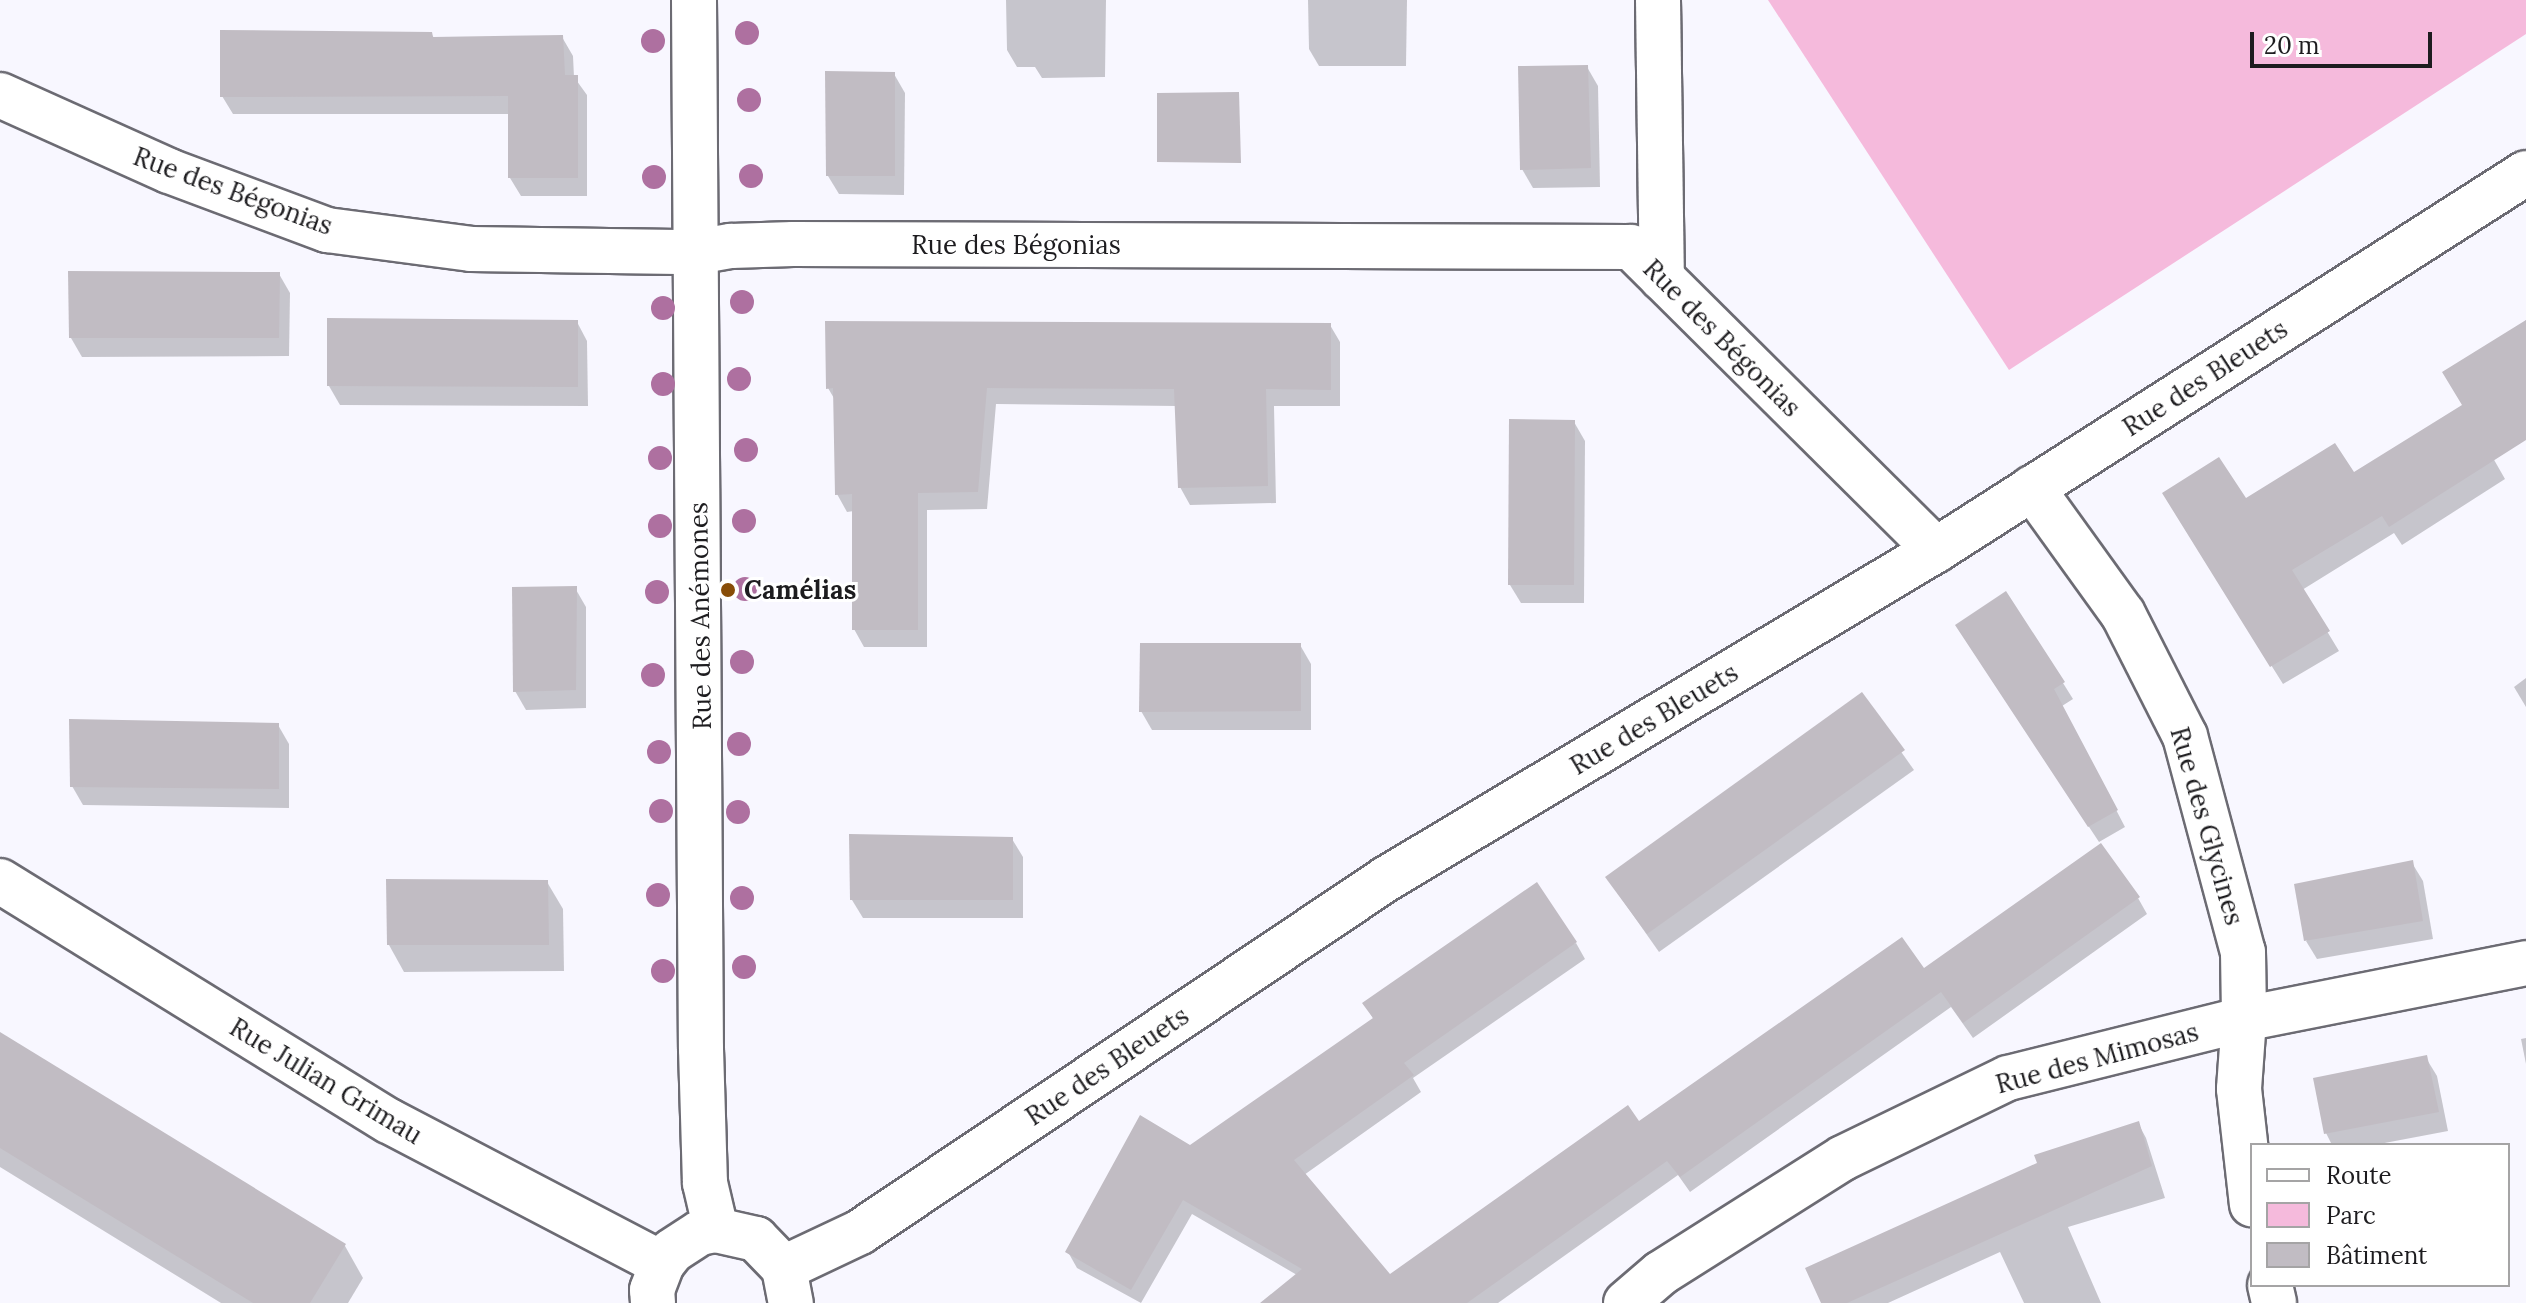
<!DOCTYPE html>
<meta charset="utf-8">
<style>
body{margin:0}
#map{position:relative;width:2526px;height:1303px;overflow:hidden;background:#f8f7ff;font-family:Lora,serif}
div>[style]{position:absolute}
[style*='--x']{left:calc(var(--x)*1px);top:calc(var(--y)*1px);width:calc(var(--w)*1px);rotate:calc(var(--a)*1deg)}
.green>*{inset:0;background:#f5badc}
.shadow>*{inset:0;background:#0003}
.building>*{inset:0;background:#c1bcc3}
.roads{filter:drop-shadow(2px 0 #6c6b73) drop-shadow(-2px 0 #6c6b73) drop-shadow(0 2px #6c6b73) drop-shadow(0 -2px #6c6b73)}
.minor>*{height:44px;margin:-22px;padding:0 22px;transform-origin:22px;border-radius:22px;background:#fff}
.trees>*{width:24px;height:24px;margin:-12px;border-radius:50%;background:#ae70a0}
.dots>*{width:22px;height:22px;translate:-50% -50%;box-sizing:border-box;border:4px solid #fff;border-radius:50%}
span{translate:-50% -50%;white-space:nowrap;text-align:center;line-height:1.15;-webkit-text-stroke:6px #fff;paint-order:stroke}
.street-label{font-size:26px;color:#1d1c1f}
.poi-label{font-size:26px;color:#1d1c1f;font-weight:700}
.left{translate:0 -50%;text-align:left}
.legend{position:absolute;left:2250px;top:1143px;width:260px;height:144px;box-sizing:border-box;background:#fff;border:2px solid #a5a4a5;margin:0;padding:10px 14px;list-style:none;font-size:24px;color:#1d1c1f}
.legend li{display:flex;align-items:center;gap:16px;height:40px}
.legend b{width:40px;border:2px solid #a5a4a5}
.scale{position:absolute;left:2250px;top:32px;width:182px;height:36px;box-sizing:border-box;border:4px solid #1d1c1f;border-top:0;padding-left:10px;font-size:24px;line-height:28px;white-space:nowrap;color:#1d1c1f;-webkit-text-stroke:6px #fff;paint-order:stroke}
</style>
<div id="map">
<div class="green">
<i style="clip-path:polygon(1768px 0,2526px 0,2526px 34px,2009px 370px)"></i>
</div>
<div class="shadow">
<i style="clip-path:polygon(1006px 0,1106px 0,1105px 77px,1042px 78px,1035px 67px,1017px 67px,1007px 50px)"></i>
<i style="clip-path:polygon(1308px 0,1407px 0,1406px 66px,1319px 66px,1309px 49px)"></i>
<i style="clip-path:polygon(431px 34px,435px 39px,562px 37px,573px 56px,574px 77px,587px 95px,587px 196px,521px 196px,510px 178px,510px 114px,233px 114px,222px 96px)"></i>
<i style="clip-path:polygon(1587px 67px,1598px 86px,1600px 187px,1533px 188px,1522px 169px)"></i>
<i style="clip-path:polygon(894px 74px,905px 93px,904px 195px,839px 194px,828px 176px)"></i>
<i style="clip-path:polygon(279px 274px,290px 293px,289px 356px,82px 357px,71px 338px)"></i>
<i style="clip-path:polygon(2526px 320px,2526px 427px,2489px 451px,2505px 479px,2402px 545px,2394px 533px,2302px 590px,2339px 651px,2283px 684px,2175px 512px,2245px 501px,2354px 474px,2464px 406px)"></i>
<i style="clip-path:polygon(577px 322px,587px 341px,588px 406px,340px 405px,329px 386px)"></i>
<i style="clip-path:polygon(1330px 325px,1340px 342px,1340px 406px,1274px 406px,1276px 503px,1190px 505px,1180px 487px,1177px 406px,996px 404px,987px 509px,927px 510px,927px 647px,864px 647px,854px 629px,854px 511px,847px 512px,837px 494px,835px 400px,828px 388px)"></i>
<i style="clip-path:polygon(1574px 422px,1585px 441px,1584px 603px,1521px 603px,1510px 585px)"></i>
<i style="clip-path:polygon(575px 588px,586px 607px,586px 708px,526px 710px,515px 691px)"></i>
<i style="clip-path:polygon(1967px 642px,2063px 683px,2073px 699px,2062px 706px,2125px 827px,2099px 842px)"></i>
<i style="clip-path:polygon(1300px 645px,1311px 664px,1311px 730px,1152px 730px,1141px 711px)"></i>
<i style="clip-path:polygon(2526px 678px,2526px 707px,2514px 687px)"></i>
<i style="clip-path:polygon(1861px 695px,1914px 770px,1659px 952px,1607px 878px)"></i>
<i style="clip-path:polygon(278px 725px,289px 744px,289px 808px,83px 805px,72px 786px)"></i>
<i style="clip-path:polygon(1012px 839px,1023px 857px,1023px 918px,863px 918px,852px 900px)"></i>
<i style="clip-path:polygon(2412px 863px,2423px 881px,2433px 939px,2317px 959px,2306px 941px)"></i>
<i style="clip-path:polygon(547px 882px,563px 909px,564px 971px,404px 972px,389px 945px)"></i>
<i style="clip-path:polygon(2138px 898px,2147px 914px,1973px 1038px,1951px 1007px,1690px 1192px,1678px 1175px,1498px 1303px,1263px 1303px,1297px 1275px,1192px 1214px,1141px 1303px,1077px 1268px,1068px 1252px,1190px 1147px,1374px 1020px,1365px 1004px,1576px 943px,1585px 959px,1413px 1078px,1421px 1092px,1304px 1175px,1389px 1276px,1639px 1123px,1923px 970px)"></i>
<i style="clip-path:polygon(0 1035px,345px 1246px,363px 1278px,348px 1303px,221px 1303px,0 1167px)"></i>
<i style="clip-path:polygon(2526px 1038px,2526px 1064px,2521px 1039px)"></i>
<i style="clip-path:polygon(2426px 1058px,2437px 1076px,2448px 1131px,2374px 1145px,2332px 1145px,2326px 1133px)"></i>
<i style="clip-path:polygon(2138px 1123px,2146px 1138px,2165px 1198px,2068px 1227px,2101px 1303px,2024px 1303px,2000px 1252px,1888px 1303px,1823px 1303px)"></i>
</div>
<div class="building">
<i style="clip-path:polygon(220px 30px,432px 32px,433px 37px,563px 35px,565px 75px,578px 75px,578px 178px,508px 178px,508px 96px,220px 97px)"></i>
<i style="clip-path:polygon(1588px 65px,1591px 168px,1520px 170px,1518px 66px)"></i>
<i style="clip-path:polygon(825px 71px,895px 72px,895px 176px,826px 176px)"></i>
<i style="clip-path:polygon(1239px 92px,1241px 163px,1157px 162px,1157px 93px)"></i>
<i style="clip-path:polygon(68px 271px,280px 272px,279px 338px,69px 338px)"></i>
<i style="clip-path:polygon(327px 318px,578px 320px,578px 387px,327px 386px)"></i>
<i style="clip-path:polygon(2526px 320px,2526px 440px,2389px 527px,2382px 516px,2292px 570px,2330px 631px,2270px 667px,2162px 493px,2219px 457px,2246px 498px,2335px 443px,2354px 472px,2462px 405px,2442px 372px)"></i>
<i style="clip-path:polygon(825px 321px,1331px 323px,1331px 390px,1266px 389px,1268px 486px,1178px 488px,1174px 389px,987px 388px,978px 492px,918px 493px,918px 630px,852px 630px,852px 494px,835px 495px,833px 388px,826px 389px)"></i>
<i style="clip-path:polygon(1509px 419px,1575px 420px,1574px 585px,1508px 585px)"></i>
<i style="clip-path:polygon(577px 586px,576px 690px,513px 692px,512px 587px)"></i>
<i style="clip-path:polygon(2006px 591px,2065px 682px,2054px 689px,2118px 810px,2088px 827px,1955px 625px)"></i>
<i style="clip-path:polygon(1140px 643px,1301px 643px,1301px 711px,1139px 712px)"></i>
<i style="clip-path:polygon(1862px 692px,1905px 750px,1647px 934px,1605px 877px)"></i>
<i style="clip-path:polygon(69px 719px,279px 723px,279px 789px,70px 787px)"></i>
<i style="clip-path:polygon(849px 834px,1013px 837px,1013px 900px,850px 900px)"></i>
<i style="clip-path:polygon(2101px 843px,2140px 897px,1963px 1023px,1941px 992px,1680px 1177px,1667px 1161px,1467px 1303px,1260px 1303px,1302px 1269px,1183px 1200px,1131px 1290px,1065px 1252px,1140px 1115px,1190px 1145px,1373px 1018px,1362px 1003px,1537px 882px,1577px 942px,1404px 1063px,1414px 1075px,1294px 1160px,1390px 1274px,1628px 1105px,1639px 1121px,1902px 937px,1924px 968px)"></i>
<i style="clip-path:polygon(2413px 860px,2423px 921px,2304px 941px,2294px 884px)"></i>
<i style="clip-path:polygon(386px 879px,548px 880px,549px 945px,387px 945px)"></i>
<i style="clip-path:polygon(0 1032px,346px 1244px,310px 1303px,253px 1303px,0 1148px)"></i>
<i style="clip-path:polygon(2427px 1055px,2439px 1112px,2324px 1134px,2313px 1078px)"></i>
<i style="clip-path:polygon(2139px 1121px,2152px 1166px,1847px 1303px,1821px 1303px,1805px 1268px,2037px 1163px,2034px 1155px)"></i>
</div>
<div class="roads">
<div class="minor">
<i style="--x:694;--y:0;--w:1049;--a:89.62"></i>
<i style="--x:701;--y:1049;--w:134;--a:88.3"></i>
<i style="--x:705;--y:1183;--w:48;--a:76.8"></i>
<i style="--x:1658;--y:0;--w:278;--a:89.2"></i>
<i style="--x:0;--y:95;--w:185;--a:24.2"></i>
<i style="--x:169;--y:171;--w:169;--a:20.5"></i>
<i style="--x:327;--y:230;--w:145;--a:7.5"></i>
<i style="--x:471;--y:249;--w:225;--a:0.8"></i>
<i style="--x:696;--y:252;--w:36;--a:-10"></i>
<i style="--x:731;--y:246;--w:62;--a:-1.8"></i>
<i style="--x:793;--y:244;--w:838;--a:0.21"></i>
<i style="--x:1631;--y:247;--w:430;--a:44.8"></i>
<i style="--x:2032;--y:488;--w:155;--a:54.2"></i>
<i style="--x:2123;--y:614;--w:137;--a:63.1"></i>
<i style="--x:2185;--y:736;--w:224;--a:75"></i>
<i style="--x:2243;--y:952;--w:67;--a:89.1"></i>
<i style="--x:2244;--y:1019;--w:70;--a:94.1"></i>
<i style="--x:2239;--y:1089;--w:116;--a:83.6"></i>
<i style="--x:0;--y:881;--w:457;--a:31.7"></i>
<i style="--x:389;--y:1121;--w:308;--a:27.6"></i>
<i style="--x:784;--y:1268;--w:84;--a:-25.3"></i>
<i style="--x:860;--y:1232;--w:633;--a:-33.87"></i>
<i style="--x:1386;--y:879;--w:641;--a:-30.89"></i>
<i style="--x:1936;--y:550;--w:700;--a:-32.58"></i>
<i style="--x:2270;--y:1285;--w:18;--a:77"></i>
<i style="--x:653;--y:1303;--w:13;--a:-94"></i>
<i style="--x:652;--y:1290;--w:28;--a:-69"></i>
<i style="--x:662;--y:1264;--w:16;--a:-52"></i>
<i style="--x:672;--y:1251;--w:33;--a:-33"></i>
<i style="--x:700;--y:1233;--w:16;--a:-11"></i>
<i style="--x:716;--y:1230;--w:41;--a:12.7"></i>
<i style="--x:756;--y:1239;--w:40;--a:46"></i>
<i style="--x:784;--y:1268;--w:36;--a:79"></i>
<i style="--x:1626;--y:1303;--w:46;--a:-40.6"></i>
<i style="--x:1661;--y:1273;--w:215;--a:-32.3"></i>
<i style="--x:1843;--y:1158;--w:183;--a:-25.9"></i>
<i style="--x:2008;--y:1078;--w:243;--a:-14"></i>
<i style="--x:2244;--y:1019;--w:288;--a:-11.2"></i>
</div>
</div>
<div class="trees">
<i style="left:747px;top:33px"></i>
<i style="left:653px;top:41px"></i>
<i style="left:749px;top:100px"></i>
<i style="left:751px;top:176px"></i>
<i style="left:654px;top:177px"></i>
<i style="left:742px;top:302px"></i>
<i style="left:663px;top:308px"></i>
<i style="left:739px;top:379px"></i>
<i style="left:663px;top:384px"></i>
<i style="left:746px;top:450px"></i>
<i style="left:660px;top:458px"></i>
<i style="left:744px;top:521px"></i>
<i style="left:660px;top:526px"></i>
<i style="left:745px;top:589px"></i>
<i style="left:657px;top:592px"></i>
<i style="left:742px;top:662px"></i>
<i style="left:653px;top:675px"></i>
<i style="left:739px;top:744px"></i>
<i style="left:659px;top:752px"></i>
<i style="left:661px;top:811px"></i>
<i style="left:738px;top:812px"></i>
<i style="left:658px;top:895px"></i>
<i style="left:742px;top:898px"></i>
<i style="left:744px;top:967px"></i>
<i style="left:663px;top:971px"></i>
</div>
<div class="dots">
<i style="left:728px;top:590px;background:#884d08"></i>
</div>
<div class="street-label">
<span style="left:233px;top:191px;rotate:20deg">Rue des Bégonias</span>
<span style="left:1016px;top:245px">Rue des Bégonias</span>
<span style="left:1722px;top:338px;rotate:45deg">Rue des Bégonias</span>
<span style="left:2205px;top:378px;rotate:-33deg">Rue des Bleuets</span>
<span style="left:700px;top:616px;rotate:-91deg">Rue des Anémones</span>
<span style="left:1654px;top:719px;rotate:-31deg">Rue des Bleuets</span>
<span style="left:2207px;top:826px;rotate:74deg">Rue des Glycines</span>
<span style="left:2097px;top:1058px;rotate:-15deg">Rue des Mimosas</span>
<span style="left:1107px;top:1066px;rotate:-34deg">Rue des Bleuets</span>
<span style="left:326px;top:1081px;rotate:31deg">Rue Julian Grimau</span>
</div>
<div class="poi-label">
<span class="left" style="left:744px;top:590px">Camélias</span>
</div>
<ul class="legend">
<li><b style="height:10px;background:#fff"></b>Route</li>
<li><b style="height:22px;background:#f5badc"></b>Parc</li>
<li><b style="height:22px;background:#c1bcc3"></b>Bâtiment</li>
</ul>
<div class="scale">20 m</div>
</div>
